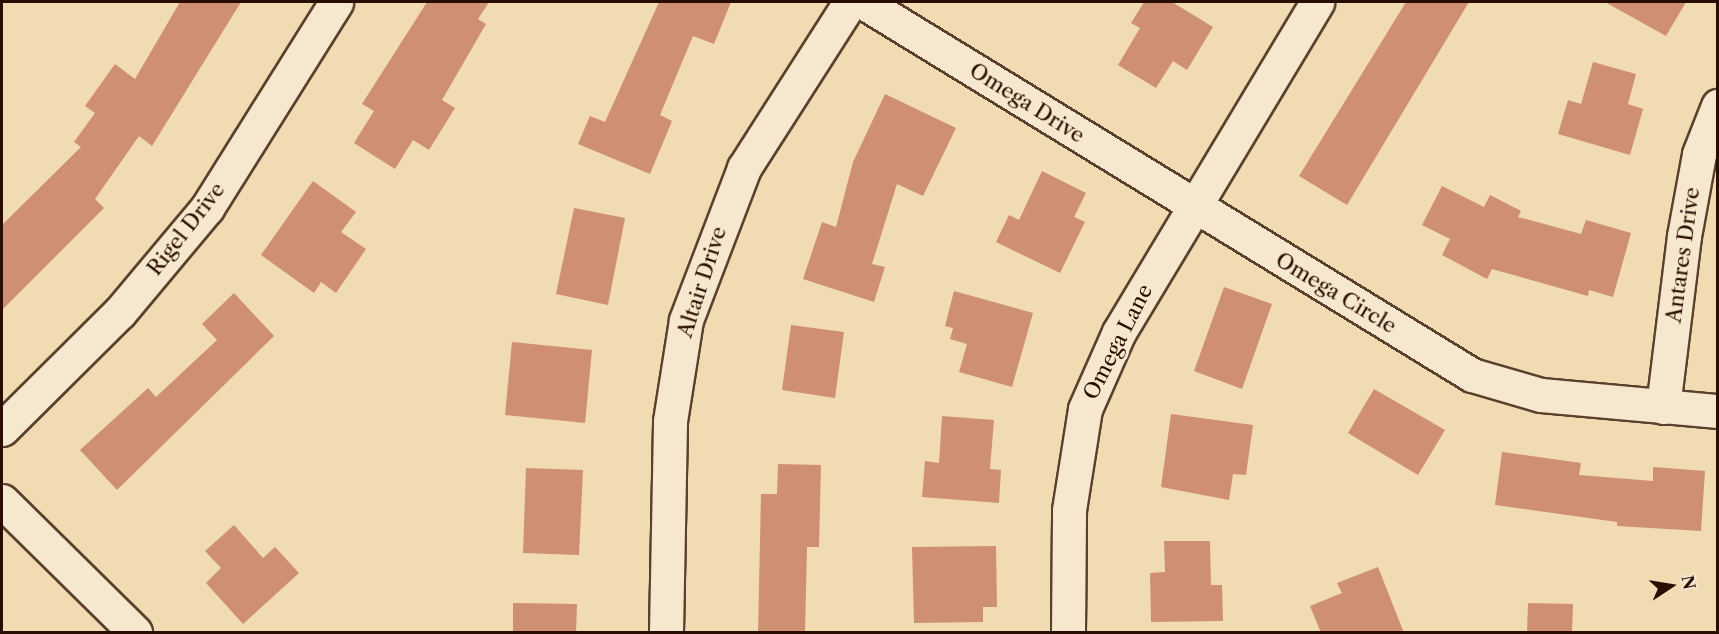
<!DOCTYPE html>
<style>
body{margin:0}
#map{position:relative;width:1719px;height:634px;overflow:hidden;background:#f1dbb3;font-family:"Libre Caslon Text",serif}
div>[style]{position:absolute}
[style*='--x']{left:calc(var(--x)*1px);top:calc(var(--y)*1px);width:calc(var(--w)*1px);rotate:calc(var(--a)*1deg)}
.building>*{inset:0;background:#cf8f71}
.roads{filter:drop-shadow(2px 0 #5b402d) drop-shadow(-2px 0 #5b402d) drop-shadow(0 2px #5b402d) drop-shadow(0 -2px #5b402d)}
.street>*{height:33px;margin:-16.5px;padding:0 16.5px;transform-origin:16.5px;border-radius:16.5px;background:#f6e8ce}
span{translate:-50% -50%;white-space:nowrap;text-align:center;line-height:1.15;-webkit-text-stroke:6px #f6e8ce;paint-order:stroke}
.street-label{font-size:21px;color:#290d00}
.frame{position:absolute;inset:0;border:3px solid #290d00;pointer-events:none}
.north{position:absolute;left:1641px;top:556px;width:60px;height:60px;-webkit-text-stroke:4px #f6e8ce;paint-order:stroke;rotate:78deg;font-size:16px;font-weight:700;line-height:24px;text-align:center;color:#290d00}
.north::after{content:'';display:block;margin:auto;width:21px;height:27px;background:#290d00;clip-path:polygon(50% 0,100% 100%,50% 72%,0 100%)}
</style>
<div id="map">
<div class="building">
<i style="clip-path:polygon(180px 2px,241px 2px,152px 146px,139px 136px,95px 199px,104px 208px,2px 310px,2px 225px,81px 147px,74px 142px,95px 113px,85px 106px,115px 64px,135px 79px)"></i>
<i style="clip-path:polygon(427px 2px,489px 2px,478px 19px,486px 24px,442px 100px,455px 108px,429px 150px,413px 140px,395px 169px,354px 143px,374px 111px,362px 104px)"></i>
<i style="clip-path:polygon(659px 2px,731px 2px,714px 44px,693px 36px,660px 115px,672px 121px,650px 174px,578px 144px,590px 116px,605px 122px)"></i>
<i style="clip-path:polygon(1144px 2px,1172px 2px,1213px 27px,1187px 70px,1173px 61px,1156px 88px,1118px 65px,1140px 28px,1131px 23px)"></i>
<i style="clip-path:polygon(1406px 2px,1469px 2px,1347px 205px,1299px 176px)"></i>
<i style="clip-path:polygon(1605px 2px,1686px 2px,1666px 36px)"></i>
<i style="clip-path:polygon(1593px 62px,1636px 74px,1628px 104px,1643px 109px,1630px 155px,1558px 134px,1568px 100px,1581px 104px)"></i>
<i style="clip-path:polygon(885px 94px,956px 128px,923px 196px,897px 184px,872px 264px,885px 267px,874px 302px,803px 279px,822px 222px,836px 227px,853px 162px)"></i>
<i style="clip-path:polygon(1042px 171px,1086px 193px,1074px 217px,1085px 222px,1060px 273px,996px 242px,1009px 215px,1019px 220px)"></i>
<i style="clip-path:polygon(313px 181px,356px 212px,341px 232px,366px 249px,336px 293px,321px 282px,314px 293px,261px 255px)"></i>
<i style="clip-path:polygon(1442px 186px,1484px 207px,1490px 195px,1521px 211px,1518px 217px,1581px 234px,1586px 220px,1631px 233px,1613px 297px,1589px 290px,1588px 296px,1492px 269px,1487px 279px,1442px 255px,1450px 239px,1422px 225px)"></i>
<i style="clip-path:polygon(574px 208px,625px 218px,608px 305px,556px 294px)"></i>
<i style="clip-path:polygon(1224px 287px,1272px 304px,1242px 389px,1194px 371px)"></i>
<i style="clip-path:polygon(954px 291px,1033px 313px,1012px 387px,959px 372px,967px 344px,950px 339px,953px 328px,945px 326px)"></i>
<i style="clip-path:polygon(234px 293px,274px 336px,117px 490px,80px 450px,148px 388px,156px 397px,217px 340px,202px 324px)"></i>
<i style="clip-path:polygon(791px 325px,844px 332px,835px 398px,782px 390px)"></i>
<i style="clip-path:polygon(512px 342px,592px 350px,585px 423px,505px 415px)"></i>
<i style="clip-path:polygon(1374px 389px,1445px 430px,1418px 475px,1348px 433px)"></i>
<i style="clip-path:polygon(1171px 414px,1253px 425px,1246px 475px,1233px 474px,1229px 500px,1161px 487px)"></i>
<i style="clip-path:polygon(942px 416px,994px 420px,990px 469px,1001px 470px,999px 503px,922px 497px,925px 461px,939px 463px)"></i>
<i style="clip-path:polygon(1502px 452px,1581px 463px,1579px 475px,1653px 481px,1653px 467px,1705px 471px,1701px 531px,1617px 526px,1617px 522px,1495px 505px)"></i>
<i style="clip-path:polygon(778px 464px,821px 465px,819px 547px,807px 547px,805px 633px,758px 633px,761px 494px,777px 494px)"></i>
<i style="clip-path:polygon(526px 468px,583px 470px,579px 555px,523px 553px)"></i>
<i style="clip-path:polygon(234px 525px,263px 558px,275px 547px,299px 573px,243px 624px,206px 583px,221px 568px,205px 551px)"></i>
<i style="clip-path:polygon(1164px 541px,1210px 541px,1211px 585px,1222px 585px,1223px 621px,1151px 622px,1150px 573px,1165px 572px)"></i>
<i style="clip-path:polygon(996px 546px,997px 607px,983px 607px,983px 622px,914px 623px,912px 547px)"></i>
<i style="clip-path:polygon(1378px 567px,1404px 633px,1321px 633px,1310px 606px,1342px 593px,1337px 583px)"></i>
<i style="clip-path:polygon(513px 603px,577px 604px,576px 633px,513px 633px)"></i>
<i style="clip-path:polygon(1528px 603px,1573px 604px,1572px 633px,1527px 633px)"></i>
</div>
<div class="roads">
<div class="street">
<i style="--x:863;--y:2;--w:714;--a:31.49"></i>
<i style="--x:1472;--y:375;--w:72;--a:16.2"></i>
<i style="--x:1541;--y:395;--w:178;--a:5.2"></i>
<i style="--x:1663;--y:407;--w:172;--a:-83"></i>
<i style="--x:1684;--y:236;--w:83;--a:-79.6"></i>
<i style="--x:1699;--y:154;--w:52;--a:-68.4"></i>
<i style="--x:2;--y:429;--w:166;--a:-44.8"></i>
<i style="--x:120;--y:312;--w:136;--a:-50.1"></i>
<i style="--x:207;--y:208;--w:243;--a:-57.9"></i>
<i style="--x:2;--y:501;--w:187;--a:44.6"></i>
<i style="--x:666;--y:632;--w:211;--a:-88.9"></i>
<i style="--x:670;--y:421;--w:102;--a:-81"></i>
<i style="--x:686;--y:320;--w:163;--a:-69.1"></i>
<i style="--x:744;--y:168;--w:197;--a:-57.4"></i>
<i style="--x:1068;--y:632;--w:122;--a:-89.5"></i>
<i style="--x:1069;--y:510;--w:102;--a:-81"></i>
<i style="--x:1085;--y:409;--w:84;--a:-66.2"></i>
<i style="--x:1119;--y:332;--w:385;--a:-59"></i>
</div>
</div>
<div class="street-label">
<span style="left:1027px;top:103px;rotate:32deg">Omega Drive</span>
<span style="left:186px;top:229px;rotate:-52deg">Rigel Drive</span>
<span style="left:1683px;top:255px;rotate:-82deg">Antares Drive</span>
<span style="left:702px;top:282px;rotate:-72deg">Altair Drive</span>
<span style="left:1336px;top:293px;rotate:31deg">Omega Circle</span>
<span style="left:1118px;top:342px;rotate:-63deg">Omega Lane</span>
</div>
<div class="frame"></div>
<div class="north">N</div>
</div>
